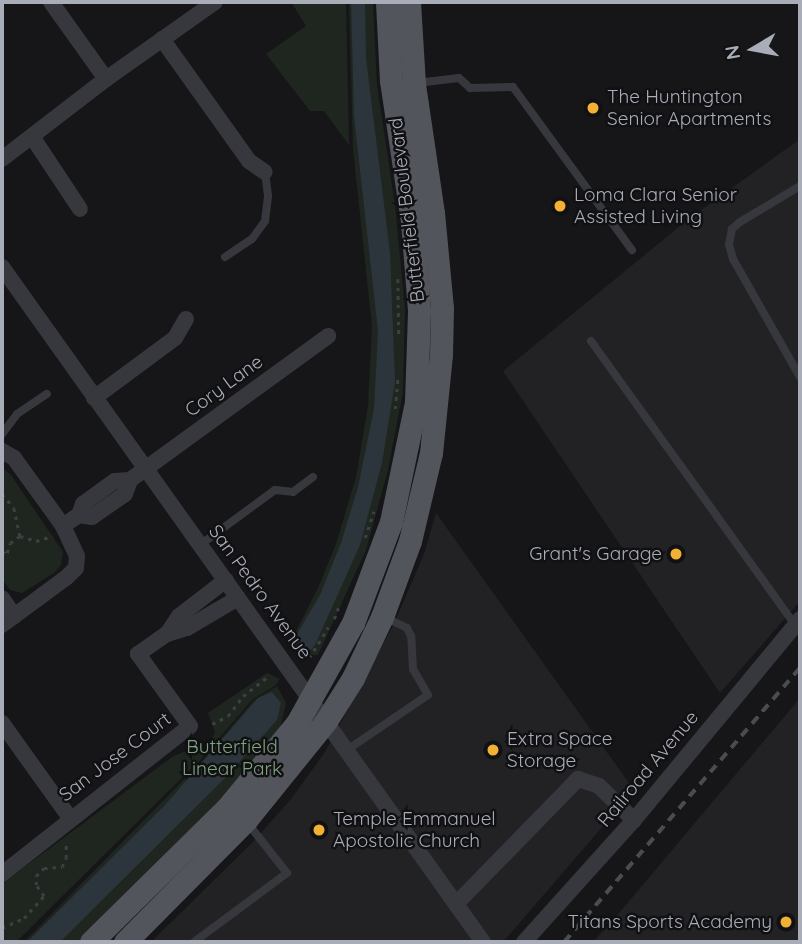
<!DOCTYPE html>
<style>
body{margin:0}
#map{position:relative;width:802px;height:944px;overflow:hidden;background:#161618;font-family:Quicksand,sans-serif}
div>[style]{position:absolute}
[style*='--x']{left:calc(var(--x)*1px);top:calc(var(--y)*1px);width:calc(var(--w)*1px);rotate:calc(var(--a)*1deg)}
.built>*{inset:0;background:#222225}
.green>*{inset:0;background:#1e261f}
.water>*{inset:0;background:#2c353c}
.path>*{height:2.5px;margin-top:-1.25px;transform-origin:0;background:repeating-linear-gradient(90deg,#3d3f44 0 3.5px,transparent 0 8.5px)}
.lane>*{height:8px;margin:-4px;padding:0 4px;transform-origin:4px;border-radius:4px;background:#37383d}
.street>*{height:16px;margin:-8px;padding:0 8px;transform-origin:8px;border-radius:8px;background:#37383d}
.primary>*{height:23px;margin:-11.5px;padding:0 11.5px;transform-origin:11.5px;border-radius:11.5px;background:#53555c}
.rail>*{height:3.5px;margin-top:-1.75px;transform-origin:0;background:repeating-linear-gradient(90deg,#4a4c52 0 9px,transparent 0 16px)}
.dots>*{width:19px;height:19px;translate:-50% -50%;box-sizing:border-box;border:4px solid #111113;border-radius:50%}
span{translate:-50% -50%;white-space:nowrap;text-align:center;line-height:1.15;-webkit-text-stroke:5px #111113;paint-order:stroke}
.poi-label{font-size:19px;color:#a8adb8}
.left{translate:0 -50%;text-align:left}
.right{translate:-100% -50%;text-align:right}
.street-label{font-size:19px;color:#a8adb8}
.park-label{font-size:19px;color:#7fa381}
.frame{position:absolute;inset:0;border:4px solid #a8adb8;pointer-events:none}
.north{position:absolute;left:718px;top:14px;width:70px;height:70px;-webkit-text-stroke:5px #111113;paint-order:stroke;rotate:260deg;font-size:19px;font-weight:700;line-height:28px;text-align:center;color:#a8adb8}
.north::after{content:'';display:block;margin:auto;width:24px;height:32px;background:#a8adb8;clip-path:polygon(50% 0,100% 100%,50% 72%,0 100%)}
</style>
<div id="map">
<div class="built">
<i style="clip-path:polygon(800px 139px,800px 601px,720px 693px,503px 371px,686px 221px)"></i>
<i style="clip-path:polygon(436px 513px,634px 790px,503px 942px,151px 942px,254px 841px,291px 799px,325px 752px,393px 626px,424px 554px)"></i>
<i style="clip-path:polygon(800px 698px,800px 942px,593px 942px,625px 906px)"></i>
</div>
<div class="green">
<i style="clip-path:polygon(291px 2px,346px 2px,349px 145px,324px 111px,310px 111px,266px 54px,306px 26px)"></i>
<i style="clip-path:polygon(349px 2px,373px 2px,377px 85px,395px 205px,405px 309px,403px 392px,388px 470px,366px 550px,318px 655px,305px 655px,296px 650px,291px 641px,318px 588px,336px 544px,356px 477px,368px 406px,372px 326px,353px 149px)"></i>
<i style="clip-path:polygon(2px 467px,11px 475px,63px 552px,61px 565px,54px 573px,22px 593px,10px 590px,2px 579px)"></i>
<i style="clip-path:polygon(267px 673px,280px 679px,276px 685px,252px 700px,202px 758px,16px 942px,2px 942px,3px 883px,172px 757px,183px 752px,206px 750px,215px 732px,208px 713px)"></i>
<i style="clip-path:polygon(277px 686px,286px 703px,279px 733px,241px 780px,77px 942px,24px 942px,203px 760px,254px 700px)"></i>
</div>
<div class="water">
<i style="clip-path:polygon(351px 2px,365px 2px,366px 58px,390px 253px,395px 382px,382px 463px,360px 545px,315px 645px,307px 654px,296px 648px,297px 634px,320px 595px,341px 543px,358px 487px,374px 409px,378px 331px,354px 116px)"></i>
<i style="clip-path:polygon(272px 692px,281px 703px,277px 720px,226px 777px,60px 942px,27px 942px,165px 805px,258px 698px)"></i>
</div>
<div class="path">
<i style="--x:398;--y:279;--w:56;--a:89"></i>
<i style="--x:395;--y:409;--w:32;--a:-85"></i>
<i style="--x:2;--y:494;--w:18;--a:49"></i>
<i style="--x:14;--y:508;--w:29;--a:78"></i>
<i style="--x:365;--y:538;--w:28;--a:-72"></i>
<i style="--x:2;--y:552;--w:5;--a:11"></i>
<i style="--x:7;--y:553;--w:10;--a:-73"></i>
<i style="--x:10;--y:543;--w:12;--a:-35"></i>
<i style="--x:20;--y:536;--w:17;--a:17"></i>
<i style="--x:36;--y:541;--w:17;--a:-17"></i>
<i style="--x:334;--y:619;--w:14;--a:-69"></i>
<i style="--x:309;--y:658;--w:36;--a:-58"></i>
<i style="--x:212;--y:724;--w:18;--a:-27"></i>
<i style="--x:228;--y:716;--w:25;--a:-53"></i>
<i style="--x:243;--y:696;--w:34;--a:-38"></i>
<i style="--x:2;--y:928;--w:24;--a:-24"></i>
<i style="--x:24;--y:918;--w:30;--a:-48"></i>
<i style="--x:44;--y:896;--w:14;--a:-126"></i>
<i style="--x:36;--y:885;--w:9;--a:-90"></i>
<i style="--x:36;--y:876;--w:11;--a:-45"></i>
<i style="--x:44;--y:868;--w:18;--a:-3"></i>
<i style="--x:62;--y:867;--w:10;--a:-66"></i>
<i style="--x:66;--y:858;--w:16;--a:-90"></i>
</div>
<div class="lane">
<i style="--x:417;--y:83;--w:42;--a:-6.8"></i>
<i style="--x:459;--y:78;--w:15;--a:42"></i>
<i style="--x:470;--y:88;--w:43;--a:-1.3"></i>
<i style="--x:513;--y:87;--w:202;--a:53.9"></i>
<i style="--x:800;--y:186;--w:70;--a:149"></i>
<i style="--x:740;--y:222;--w:11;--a:139"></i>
<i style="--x:732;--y:229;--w:16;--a:101"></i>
<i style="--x:729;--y:245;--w:15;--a:74"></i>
<i style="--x:733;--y:259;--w:136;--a:60.4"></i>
<i style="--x:225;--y:257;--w:32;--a:-34"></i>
<i style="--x:252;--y:239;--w:22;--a:-54"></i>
<i style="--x:265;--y:221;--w:25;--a:-83"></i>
<i style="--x:268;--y:196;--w:24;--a:-97"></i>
<i style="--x:591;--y:341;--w:350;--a:54.3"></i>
<i style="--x:2;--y:434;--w:25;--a:-53"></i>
<i style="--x:17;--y:414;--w:36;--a:-34"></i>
<i style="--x:200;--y:545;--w:93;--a:-36.3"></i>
<i style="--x:275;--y:490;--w:18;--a:6"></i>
<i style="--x:293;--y:492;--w:25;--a:-37"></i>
<i style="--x:347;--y:750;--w:98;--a:-34.2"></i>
<i style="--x:428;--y:695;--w:30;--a:-120"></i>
<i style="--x:413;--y:669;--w:33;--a:-93"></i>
<i style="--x:411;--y:636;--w:9;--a:-117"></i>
<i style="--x:407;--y:628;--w:25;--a:-154"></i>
<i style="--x:194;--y:942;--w:116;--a:-36.6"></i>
<i style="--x:287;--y:873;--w:66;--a:-128.3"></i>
</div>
<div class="street">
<i style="--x:51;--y:2;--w:95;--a:54.5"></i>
<i style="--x:162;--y:39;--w:150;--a:54.5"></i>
<i style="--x:249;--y:161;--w:19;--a:35"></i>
<i style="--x:33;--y:138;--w:85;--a:56.5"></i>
<i style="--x:2;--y:159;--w:131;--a:-37.6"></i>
<i style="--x:106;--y:79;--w:133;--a:-35.2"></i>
<i style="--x:2;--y:267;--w:829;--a:54.53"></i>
<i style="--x:94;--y:398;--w:101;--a:-36.5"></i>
<i style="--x:175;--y:338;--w:22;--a:-60"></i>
<i style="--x:2;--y:451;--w:14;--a:30"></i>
<i style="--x:14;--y:458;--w:84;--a:54.2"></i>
<i style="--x:63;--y:526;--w:33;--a:65"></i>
<i style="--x:77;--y:556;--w:12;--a:95"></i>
<i style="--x:76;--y:568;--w:13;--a:135"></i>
<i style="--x:67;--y:577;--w:81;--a:143.6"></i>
<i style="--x:79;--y:515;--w:12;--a:-70"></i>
<i style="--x:83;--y:504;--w:39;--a:-36"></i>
<i style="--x:115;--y:481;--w:15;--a:-4"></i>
<i style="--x:63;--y:526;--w:19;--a:-35"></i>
<i style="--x:79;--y:515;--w:13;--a:9"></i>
<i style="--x:92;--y:517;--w:40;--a:-34.9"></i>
<i style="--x:125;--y:494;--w:15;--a:-70"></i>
<i style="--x:130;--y:480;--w:245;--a:-36"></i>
<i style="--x:2;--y:598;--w:22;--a:56"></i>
<i style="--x:167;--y:634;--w:22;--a:-56"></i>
<i style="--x:179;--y:616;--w:59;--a:-37.5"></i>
<i style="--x:2;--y:723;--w:117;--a:54.4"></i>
<i style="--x:2;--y:874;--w:239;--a:-38.2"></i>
<i style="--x:190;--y:726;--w:89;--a:-125.8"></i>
<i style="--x:138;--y:654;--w:35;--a:-35"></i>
<i style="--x:167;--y:634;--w:21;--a:-17"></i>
<i style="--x:187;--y:628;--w:59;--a:-30.5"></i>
<i style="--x:456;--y:904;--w:175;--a:-45.7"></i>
<i style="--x:578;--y:779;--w:22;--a:18"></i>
<i style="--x:599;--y:786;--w:49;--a:44.2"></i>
<i style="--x:524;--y:942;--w:164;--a:-48"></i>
<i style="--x:634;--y:820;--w:261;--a:-50.4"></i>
</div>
<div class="primary">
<i style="--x:91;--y:942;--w:191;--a:-44.6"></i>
<i style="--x:227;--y:808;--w:110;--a:-50.5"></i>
<i style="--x:297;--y:723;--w:115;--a:-60.8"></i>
<i style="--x:353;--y:623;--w:108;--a:-69.4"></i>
<i style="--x:391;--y:522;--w:123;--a:-78.2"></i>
<i style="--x:416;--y:402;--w:92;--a:-88.1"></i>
<i style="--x:419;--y:310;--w:89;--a:-94.5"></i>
<i style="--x:412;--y:221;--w:142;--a:-98.5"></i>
<i style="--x:391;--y:81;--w:79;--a:-92.9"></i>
<i style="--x:125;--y:942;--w:172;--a:-45.2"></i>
<i style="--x:246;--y:820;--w:127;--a:-51.1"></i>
<i style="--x:326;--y:721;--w:51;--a:-57.9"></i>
<i style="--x:353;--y:678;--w:68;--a:-64.6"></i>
<i style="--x:382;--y:617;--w:81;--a:-69.8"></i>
<i style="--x:410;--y:541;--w:90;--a:-76.6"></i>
<i style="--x:431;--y:453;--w:99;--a:-84.2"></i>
<i style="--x:441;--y:355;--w:47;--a:-88.8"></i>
<i style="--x:442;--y:308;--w:95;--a:-95.4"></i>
<i style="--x:433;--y:213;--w:130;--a:-98.4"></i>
<i style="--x:414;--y:84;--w:82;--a:-93.5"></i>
</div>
<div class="rail">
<i style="--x:564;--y:942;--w:362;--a:-49.3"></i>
</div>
<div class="dots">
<i style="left:593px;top:108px;background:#f2b134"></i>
<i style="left:560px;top:206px;background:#f2b134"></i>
<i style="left:676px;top:554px;background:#f2b134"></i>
<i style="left:493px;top:750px;background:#f2b134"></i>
<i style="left:319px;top:830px;background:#f2b134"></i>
<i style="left:786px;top:922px;background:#f2b134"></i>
</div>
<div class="poi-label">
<span class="left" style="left:607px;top:108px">The Huntington<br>Senior Apartments</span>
<span class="left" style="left:574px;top:206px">Loma Clara Senior<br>Assisted Living</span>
<span class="right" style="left:662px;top:554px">Grant's Garage</span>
<span class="left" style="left:507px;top:750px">Extra Space<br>Storage</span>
<span class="left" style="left:333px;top:830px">Temple Emmanuel<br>Apostolic Church</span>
<span class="right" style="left:772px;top:922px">Titans Sports Academy</span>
</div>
<div class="street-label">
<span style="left:407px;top:210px;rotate:-97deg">Butterfield Boulevard</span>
<span style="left:224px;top:386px;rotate:-36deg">Cory Lane</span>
<span style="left:260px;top:592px;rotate:54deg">San Pedro Avenue</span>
<span style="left:115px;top:757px;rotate:-37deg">San Jose Court</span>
<span style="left:648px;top:769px;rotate:-50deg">Railroad Avenue</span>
</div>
<div class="park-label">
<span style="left:232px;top:758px">Butterfield<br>Linear Park</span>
</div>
<div class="frame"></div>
<div class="north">N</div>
</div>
